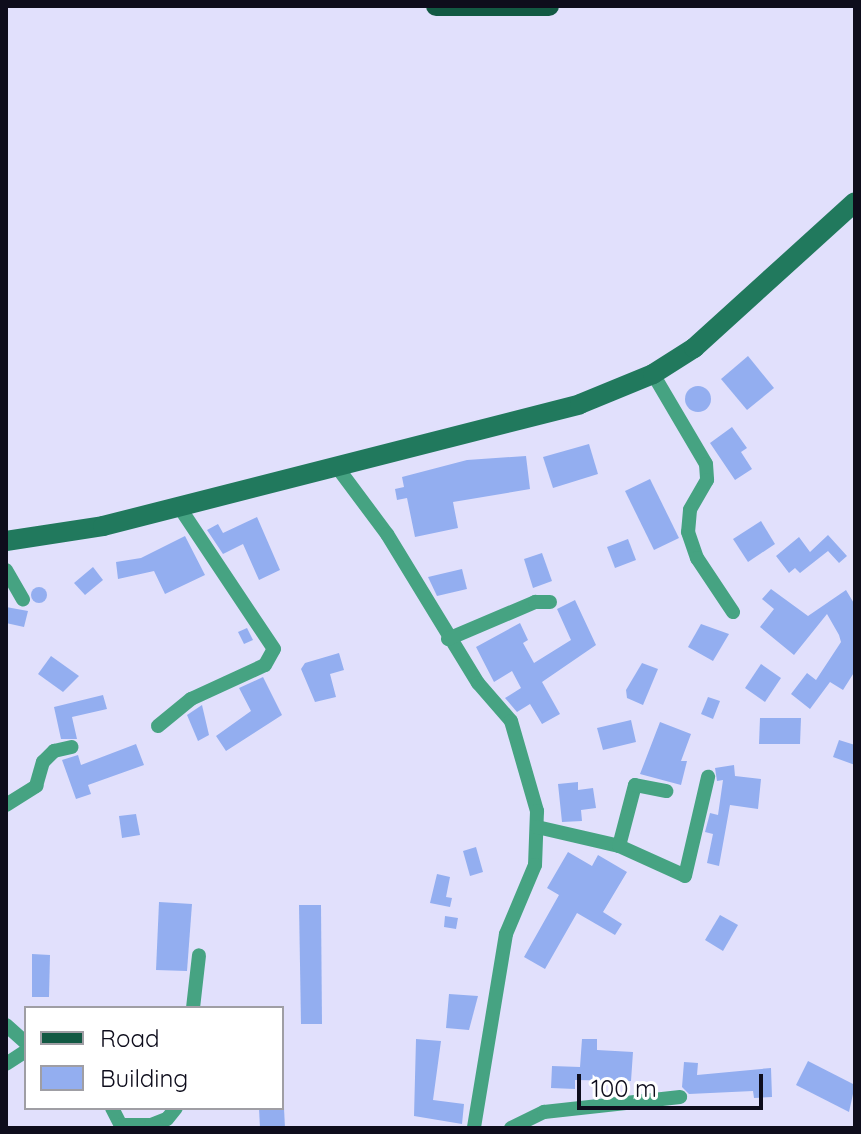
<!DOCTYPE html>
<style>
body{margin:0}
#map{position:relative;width:861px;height:1134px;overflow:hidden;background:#e1e0fc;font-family:Quicksand,sans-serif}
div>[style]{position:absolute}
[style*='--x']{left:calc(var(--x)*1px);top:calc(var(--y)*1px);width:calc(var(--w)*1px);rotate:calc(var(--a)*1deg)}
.building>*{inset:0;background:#93aef0}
.round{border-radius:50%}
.street>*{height:14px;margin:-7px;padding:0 7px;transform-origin:7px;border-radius:7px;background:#46a382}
.secondary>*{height:20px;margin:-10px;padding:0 10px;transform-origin:10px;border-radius:10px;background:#21795d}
.primary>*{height:20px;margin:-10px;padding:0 10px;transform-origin:10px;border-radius:10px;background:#125943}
span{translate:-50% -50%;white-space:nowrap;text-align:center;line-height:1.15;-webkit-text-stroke:8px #fff;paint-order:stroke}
.frame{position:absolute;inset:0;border:8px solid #0e0d1c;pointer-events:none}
.legend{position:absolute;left:24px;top:1006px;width:260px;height:104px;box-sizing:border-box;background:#fff;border:2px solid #9f9ea4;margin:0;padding:10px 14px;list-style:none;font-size:24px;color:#0e0d1c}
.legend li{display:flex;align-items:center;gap:16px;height:40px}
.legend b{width:40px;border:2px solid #9f9ea4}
.scale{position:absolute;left:577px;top:1074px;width:186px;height:36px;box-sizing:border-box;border:4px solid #0e0d1c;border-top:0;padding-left:10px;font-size:24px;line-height:28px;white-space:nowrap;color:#0e0d1c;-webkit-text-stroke:6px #fff;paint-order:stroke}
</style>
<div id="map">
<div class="building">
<i style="clip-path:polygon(748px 356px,774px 388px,747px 410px,721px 379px)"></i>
<i class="round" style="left:685px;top:386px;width:26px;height:26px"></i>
<i style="clip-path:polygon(732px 427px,747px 448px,741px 452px,752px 469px,735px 480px,710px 443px)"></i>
<i style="clip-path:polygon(589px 444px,598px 474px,553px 488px,543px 457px)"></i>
<i style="clip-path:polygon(526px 456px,530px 489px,453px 502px,458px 528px,415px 537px,407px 498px,397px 500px,395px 489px,404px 487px,402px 477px,467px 460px)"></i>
<i style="clip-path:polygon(650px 479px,679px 538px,654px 550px,625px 491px)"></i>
<i style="clip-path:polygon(257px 517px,280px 570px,259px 580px,243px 544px,223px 554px,207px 530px,218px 524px,223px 533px)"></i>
<i style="clip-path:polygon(761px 521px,775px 544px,748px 562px,733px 539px)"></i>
<i style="clip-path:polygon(828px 535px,847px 556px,839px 563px,828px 551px,800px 573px,795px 568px,789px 573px,776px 556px,799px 537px,810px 552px)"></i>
<i style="clip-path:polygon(185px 536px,205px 575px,165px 594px,154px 571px,118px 579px,116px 562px,141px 558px)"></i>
<i style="clip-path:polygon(628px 539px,636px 560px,615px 568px,607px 547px)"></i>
<i style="clip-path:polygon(542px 553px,552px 581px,533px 588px,524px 559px)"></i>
<i style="clip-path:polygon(93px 567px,103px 580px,85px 595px,74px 583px)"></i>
<i style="clip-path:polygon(462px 569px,467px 589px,437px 596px,428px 577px)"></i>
<i class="round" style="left:31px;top:587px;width:16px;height:16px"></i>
<i style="clip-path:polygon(771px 589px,808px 616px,846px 590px,855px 605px,855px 671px,843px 690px,830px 682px,810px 709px,791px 694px,807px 673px,816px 680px,841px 642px,839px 635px,827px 614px,794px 655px,760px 627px,774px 609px,762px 599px)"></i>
<i style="clip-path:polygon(575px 600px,596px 645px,542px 682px,560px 714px,542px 724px,530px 704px,517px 712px,505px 698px,521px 688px,512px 671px,494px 682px,476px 647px,520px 623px,528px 640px,523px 643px,534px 663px,571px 640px,557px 609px)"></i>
<i style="clip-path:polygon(6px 607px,28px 611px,24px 627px,6px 623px)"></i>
<i style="clip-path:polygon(701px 624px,729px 634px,713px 661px,688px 647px)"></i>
<i style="clip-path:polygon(247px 628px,253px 640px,244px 644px,238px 632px)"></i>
<i style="clip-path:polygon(339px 653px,344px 670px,330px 674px,336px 697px,315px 702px,301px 669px,305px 663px)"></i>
<i style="clip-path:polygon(51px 656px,79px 676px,63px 692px,38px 674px)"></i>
<i style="clip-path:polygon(642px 663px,658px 669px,643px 705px,627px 698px,626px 690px)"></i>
<i style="clip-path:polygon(761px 664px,781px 678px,765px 702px,745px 688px)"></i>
<i style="clip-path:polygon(263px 677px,282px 715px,226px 751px,216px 736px,251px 711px,239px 688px)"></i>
<i style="clip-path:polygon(103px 695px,107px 709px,72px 717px,77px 739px,61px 739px,54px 707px)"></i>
<i style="clip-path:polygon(708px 697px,720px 701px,713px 719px,701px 714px)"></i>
<i style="clip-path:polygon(202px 705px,209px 735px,198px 741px,187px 715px)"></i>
<i style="clip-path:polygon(760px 718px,801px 718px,800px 744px,759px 744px)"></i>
<i style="clip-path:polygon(631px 720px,636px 742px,603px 750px,597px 728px)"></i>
<i style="clip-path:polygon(660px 722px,691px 734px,681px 761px,687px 761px,681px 785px,640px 774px)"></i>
<i style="clip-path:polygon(839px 740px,855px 745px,855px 765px,833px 757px)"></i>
<i style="clip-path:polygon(136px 744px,144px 765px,88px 785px,91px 794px,76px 799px,62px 760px,78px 755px,81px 765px)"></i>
<i style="clip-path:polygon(734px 765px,735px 776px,761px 779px,758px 809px,730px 805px,719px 866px,707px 863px,713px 834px,705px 832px,710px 813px,718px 815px,723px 780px,717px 781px,715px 768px)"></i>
<i style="clip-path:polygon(578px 782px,578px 790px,593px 788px,596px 808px,581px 810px,582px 821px,562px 822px,558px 784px)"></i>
<i style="clip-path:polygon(136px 814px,140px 835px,122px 838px,119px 816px)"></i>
<i style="clip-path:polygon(476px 847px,483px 872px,470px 876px,463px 851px)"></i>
<i style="clip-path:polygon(568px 852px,592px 866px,598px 855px,627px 872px,603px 912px,622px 924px,615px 935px,577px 913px,545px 969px,524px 957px,559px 895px,547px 888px)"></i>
<i style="clip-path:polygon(437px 874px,450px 877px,446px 897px,452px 898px,450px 907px,430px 903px)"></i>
<i style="clip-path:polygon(159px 902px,192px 904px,187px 971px,156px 970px)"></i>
<i style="clip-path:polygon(299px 905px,321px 905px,322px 1024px,301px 1024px)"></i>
<i style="clip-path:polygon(720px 915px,738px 925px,723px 951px,705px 940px)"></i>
<i style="clip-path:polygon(445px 916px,458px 918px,456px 929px,444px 927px)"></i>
<i style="clip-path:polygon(32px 954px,50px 955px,49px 997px,32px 997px)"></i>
<i style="clip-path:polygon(449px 994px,478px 996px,469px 1030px,446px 1028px)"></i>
<i style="clip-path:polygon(416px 1039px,441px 1041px,433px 1100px,464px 1104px,462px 1124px,414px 1116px)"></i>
<i style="clip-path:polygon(582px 1039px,597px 1039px,597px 1050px,633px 1052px,631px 1081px,575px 1080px,575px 1089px,551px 1088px,552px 1066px,580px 1067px)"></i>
<i style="clip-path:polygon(808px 1061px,855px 1085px,849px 1112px,796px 1085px)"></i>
<i style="clip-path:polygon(684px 1062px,698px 1063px,697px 1075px,771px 1068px,772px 1097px,754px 1098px,753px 1091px,689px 1094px,682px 1087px)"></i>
<i style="clip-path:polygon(259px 1108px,284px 1108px,285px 1128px,260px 1128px)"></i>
</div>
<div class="street">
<i style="--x:653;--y:374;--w:104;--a:59.5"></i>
<i style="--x:706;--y:464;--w:16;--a:86"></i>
<i style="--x:707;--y:480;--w:34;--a:120"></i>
<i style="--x:690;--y:510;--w:22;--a:95"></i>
<i style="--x:688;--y:532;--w:28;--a:71"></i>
<i style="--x:697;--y:558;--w:65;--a:56.3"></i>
<i style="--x:337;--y:467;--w:84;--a:53.3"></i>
<i style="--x:387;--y:534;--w:175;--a:58.6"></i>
<i style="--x:478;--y:683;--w:50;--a:49"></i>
<i style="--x:511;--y:721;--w:94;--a:73.9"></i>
<i style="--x:537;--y:811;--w:54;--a:92.1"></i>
<i style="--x:535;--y:865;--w:75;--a:112.8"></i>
<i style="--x:506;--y:934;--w:197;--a:99.4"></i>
<i style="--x:6;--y:570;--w:34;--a:60"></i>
<i style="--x:448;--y:639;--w:95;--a:-23"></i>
<i style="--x:535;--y:602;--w:15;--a:0"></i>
<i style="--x:158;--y:726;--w:43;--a:-39.3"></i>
<i style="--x:191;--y:699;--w:81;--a:-24.7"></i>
<i style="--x:265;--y:665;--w:18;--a:-61"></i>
<i style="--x:274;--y:649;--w:173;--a:-123.7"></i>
<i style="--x:6;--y:805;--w:36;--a:-32"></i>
<i style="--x:36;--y:786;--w:25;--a:-74"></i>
<i style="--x:43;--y:762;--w:16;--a:-45"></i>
<i style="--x:54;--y:751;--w:18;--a:-13"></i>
<i style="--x:537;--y:827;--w:84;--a:13"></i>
<i style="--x:619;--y:846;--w:63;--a:-75.3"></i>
<i style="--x:635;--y:785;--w:32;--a:11"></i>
<i style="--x:619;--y:846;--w:72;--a:24.4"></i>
<i style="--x:685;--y:876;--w:102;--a:-76.9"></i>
<i style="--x:193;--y:1008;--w:53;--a:-83.5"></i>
<i style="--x:6;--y:1025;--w:27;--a:42"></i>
<i style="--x:6;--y:1064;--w:24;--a:-33"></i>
<i style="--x:112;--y:1108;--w:22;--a:63"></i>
<i style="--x:122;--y:1125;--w:29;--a:0"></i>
<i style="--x:151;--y:1125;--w:17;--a:-21"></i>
<i style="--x:167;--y:1119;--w:14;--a:-51"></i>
<i style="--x:511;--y:1128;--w:37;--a:-26"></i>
<i style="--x:544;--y:1112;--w:137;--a:-6.3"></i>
</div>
<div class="secondary">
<i style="--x:6;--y:541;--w:98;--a:-8.8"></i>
<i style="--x:103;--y:526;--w:492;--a:-14.3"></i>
<i style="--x:580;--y:404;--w:79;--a:-22.3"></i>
<i style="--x:653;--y:374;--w:49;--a:-32.4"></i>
<i style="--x:694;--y:348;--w:217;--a:-42.2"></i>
</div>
<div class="primary">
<i style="--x:436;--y:6;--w:113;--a:0"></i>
</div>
<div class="frame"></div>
<ul class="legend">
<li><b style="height:10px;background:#125943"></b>Road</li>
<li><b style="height:22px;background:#93aef0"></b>Building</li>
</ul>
<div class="scale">100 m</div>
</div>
